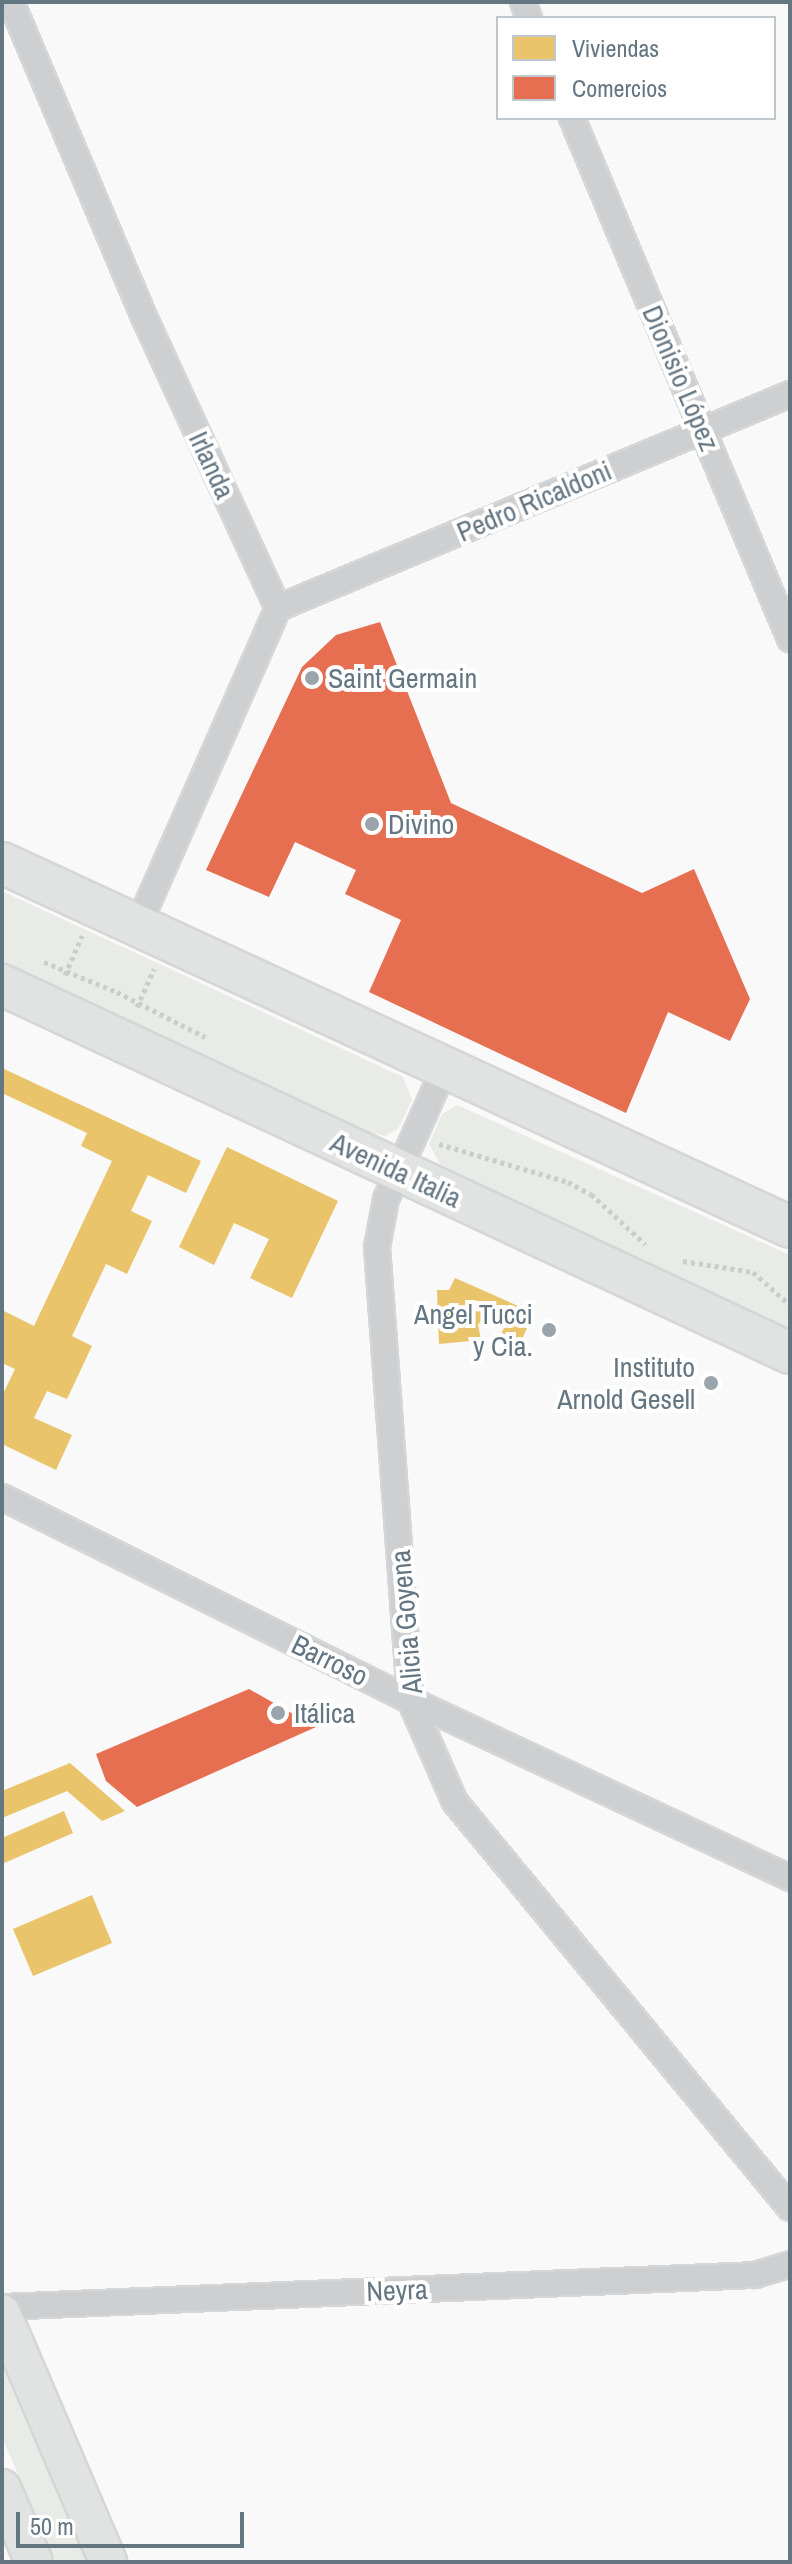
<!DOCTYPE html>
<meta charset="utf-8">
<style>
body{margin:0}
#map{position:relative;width:792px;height:2564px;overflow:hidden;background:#f9f9f9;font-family:"Archivo Narrow",sans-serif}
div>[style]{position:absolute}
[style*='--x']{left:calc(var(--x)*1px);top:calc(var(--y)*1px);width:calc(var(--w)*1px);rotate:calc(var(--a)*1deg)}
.green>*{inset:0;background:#e8ebe6}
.homes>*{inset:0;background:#e9c46a}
.shops>*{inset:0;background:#e76f51}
.path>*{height:5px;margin-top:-2.5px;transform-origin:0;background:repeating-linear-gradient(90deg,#cbcccd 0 4px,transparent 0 8px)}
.roads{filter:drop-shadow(2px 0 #d5d6d7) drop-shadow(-2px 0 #d5d6d7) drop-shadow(0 2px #d5d6d7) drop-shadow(0 -2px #d5d6d7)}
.street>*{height:24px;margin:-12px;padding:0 12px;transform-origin:12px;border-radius:12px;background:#cecfd0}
.secondary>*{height:36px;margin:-18px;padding:0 18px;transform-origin:18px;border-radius:18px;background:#e1e2e2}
.primary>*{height:40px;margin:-20px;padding:0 20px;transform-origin:20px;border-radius:20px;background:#e1e2e2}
.dots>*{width:22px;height:22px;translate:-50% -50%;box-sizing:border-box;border:4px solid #fff;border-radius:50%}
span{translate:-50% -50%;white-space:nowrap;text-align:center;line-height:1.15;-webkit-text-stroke:8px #fff;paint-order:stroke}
.street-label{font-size:28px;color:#657683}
.poi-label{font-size:28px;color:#657683}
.left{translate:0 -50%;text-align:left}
.right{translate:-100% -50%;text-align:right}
.frame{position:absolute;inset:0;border:4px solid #657683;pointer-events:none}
.legend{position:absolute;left:496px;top:16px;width:280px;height:104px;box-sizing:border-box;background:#fff;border:2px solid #c1c8cd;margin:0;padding:10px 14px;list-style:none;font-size:24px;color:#657683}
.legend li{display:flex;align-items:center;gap:16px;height:40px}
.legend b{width:40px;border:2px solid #c1c8cd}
.scale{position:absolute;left:16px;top:2512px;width:228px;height:36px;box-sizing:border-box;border:4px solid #657683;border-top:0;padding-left:10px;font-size:24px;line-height:28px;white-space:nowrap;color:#657683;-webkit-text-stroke:6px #fff;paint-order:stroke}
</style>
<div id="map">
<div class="green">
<i style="clip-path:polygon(2px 891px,403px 1077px,412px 1100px,398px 1129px,385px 1136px,364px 1131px,2px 962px)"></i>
<i style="clip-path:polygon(457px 1105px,790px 1255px,790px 1330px,441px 1166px,429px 1144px,442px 1114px)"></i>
<i style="clip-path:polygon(2px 2367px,87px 2562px,56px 2562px,2px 2437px)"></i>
</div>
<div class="homes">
<i style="clip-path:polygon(2px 1068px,201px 1161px,186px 1193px,148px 1175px,131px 1211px,152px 1221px,127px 1274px,106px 1264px,72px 1336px,92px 1346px,67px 1399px,47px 1391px,34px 1418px,72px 1435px,56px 1470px,2px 1444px,2px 1396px,15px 1369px,2px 1363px,2px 1310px,34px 1326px,112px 1161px,81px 1146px,87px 1133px,2px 1093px)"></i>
<i style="clip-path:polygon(227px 1147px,338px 1201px,292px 1298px,250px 1278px,269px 1239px,234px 1223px,214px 1265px,179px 1247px)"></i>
<i style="clip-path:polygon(455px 1278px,534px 1313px,518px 1348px,498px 1340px,504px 1328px,484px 1320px,478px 1324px,481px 1340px,439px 1344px,437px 1290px,449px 1290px)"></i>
<i style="clip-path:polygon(70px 1763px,125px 1811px,102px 1821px,67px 1791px,2px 1818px,2px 1791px)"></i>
<i style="clip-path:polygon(64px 1811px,73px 1833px,2px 1864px,2px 1838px)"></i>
<i style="clip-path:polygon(92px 1895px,112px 1943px,33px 1976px,13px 1929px)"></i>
</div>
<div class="shops">
<i style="clip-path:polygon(380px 622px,451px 803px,642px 893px,694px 869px,750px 999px,730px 1041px,668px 1012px,626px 1113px,369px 992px,401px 920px,345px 894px,356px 870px,295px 842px,269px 897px,206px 870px,302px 667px,336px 635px)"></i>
<i style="clip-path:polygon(249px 1689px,316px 1727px,137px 1807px,106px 1781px,96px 1754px)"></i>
</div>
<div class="path">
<i style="--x:44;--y:962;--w:79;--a:22.3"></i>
<i style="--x:117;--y:992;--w:99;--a:27.1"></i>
<i style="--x:65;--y:975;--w:43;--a:-66.4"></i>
<i style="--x:137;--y:1007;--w:42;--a:-65.9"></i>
<i style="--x:439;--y:1144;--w:134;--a:16.4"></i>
<i style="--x:568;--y:1182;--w:26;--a:28"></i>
<i style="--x:591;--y:1194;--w:74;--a:42.8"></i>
<i style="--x:683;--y:1261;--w:71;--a:8.9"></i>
<i style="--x:753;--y:1272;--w:50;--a:41.7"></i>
</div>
<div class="roads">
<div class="street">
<i style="--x:11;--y:2;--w:344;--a:67.1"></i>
<i style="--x:145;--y:319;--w:318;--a:65.3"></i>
<i style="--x:278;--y:608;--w:347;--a:113.8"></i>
<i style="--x:523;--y:2;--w:17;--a:69"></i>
<i style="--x:572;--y:118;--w:565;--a:67.29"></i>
<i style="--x:278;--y:608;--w:555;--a:-22.68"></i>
<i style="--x:446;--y:1065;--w:147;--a:114.1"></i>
<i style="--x:386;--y:1199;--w:49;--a:100.6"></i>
<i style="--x:377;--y:1247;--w:454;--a:85.8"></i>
<i style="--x:410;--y:1700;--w:111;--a:66.2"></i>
<i style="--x:455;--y:1802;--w:526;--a:50.47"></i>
<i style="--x:2;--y:1497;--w:456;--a:26.5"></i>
<i style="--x:410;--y:1700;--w:420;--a:25.1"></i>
<i style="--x:2;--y:2307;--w:754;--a:-2.43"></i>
<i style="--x:755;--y:2275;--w:37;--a:-17"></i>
</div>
<div class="secondary">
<i style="--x:2;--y:2313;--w:271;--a:66.9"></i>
<i style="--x:2;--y:2488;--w:81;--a:66.6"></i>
</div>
<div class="primary">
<i style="--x:2;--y:863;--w:868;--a:24.79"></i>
<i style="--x:2;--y:985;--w:870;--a:25.03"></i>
</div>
</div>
<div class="dots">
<i style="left:312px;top:678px;background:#99a4ac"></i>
<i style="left:372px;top:824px;background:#99a4ac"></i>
<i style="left:549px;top:1330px;background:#99a4ac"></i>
<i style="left:711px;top:1383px;background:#99a4ac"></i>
<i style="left:278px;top:1713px;background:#99a4ac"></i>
</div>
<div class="street-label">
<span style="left:681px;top:378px;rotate:67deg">Dionisio López</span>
<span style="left:212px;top:465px;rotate:65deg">Irlanda</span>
<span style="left:534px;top:501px;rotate:-23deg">Pedro Ricaldoni</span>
<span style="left:396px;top:1170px;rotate:25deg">Avenida Italia</span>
<span style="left:406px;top:1622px;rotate:-95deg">Alicia Goyena</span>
<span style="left:330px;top:1660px;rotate:26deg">Barroso</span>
<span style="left:397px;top:2290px;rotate:-2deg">Neyra</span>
</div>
<div class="poi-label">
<span class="left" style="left:328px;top:678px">Saint Germain</span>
<span class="left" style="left:388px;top:824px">Divino</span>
<span class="right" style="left:533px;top:1330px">Angel Tucci<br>y Cia.</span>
<span class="right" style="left:695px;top:1383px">Instituto<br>Arnold Gesell</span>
<span class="left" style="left:294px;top:1713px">Itálica</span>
</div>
<div class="frame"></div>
<ul class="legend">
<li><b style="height:22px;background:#e9c46a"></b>Viviendas</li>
<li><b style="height:22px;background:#e76f51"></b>Comercios</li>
</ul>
<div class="scale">50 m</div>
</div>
